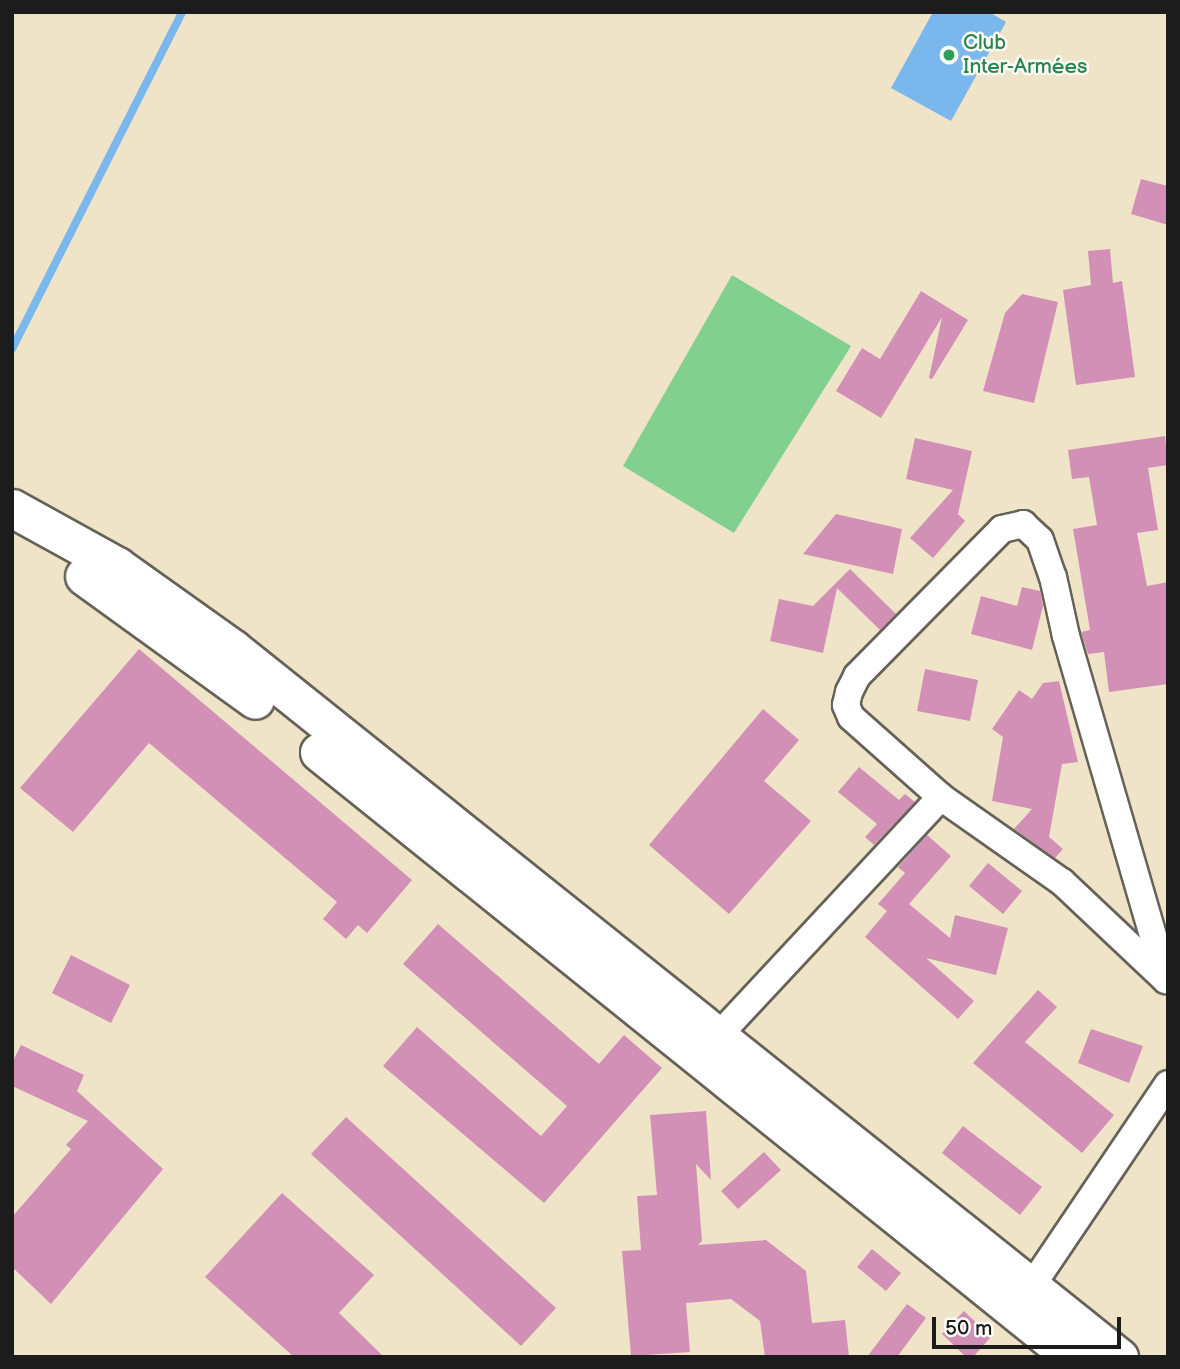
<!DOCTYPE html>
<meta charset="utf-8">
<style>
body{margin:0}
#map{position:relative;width:1180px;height:1369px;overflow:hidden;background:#f0e4c8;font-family:"Balsamiq Sans",sans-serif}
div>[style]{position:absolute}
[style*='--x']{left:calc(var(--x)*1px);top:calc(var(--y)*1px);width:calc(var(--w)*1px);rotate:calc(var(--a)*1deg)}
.green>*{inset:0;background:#82d08f}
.water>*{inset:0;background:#7ab7ed}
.stream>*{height:8px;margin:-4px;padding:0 4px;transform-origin:4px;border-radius:4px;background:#7ab7ed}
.building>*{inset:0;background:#d390b7}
.roads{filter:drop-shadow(2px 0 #666258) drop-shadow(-2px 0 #666258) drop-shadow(0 2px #666258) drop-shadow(0 -2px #666258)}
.minor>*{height:26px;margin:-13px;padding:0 13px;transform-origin:13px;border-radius:13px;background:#fff}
.secondary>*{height:37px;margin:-18.5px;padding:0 18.5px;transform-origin:18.5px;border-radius:18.5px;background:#fff}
.dots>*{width:19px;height:19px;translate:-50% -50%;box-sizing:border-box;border:4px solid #fdfcf7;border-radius:50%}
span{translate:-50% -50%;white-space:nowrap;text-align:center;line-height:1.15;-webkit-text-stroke:5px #fdfcf7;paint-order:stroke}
.leisure-label{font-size:21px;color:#27864d}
.left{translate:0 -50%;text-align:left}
.frame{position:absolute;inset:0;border:14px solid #1c1c1c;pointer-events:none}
.scale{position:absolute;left:932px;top:1317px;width:189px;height:32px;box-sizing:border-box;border:4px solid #1c1c1c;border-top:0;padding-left:9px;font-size:21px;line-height:24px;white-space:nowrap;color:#1c1c1c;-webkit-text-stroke:5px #fdfcf7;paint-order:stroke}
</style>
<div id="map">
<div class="green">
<i style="clip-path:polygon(732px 275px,851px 346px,734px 533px,623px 466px)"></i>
</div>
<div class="water">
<i style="clip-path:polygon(933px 12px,989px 12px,1006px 22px,951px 121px,891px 88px)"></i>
</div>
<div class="stream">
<i style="--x:12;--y:349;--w:377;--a:-63.2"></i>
</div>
<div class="building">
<i style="clip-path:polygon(1141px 179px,1168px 186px,1168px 225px,1131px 214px)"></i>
<i style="clip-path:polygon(1110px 249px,1113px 283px,1122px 281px,1135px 377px,1076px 385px,1063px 290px,1091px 285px,1088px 251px)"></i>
<i style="clip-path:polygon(921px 291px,968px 320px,932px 379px,929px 378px,942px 317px,881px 418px,836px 391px,862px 348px,880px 359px)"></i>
<i style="clip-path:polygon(1022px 294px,1058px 302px,1034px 403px,983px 391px,1005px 313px)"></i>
<i style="clip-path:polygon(1165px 436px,1168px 465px,1148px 468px,1158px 530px,1137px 533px,1147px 586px,1168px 582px,1168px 684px,1109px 692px,1104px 652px,1088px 654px,1081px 632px,1090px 630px,1073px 529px,1097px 525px,1089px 477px,1072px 479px,1068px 450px)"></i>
<i style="clip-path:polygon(915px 438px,972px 451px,958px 514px,965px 521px,933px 558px,910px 538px,953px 490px,906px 479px)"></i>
<i style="clip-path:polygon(836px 514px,902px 529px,893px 574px,803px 554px)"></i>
<i style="clip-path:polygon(850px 569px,896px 614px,880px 630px,837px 588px,823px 653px,770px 641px,779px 599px,813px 606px)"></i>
<i style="clip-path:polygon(1022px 587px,1040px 591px,1043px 606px,1032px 650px,971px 634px,981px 596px,1017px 606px)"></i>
<i style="clip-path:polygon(139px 649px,412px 880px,367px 933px,358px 925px,346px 939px,323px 919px,337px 902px,149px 743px,73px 832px,20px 788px)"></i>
<i style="clip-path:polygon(925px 669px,978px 680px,970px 721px,917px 711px)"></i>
<i style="clip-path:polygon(1059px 681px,1078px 762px,1062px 764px,1049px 837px,1063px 849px,1055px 858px,1014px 829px,1032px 809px,992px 801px,1003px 737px,992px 729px,1019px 690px,1032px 699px,1043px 683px)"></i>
<i style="clip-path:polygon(763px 709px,799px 740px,764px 781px,811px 821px,729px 914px,649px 845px)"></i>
<i style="clip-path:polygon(859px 767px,899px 800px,905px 794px,915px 802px,874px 845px,865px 837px,877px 824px,838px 792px)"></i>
<i style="clip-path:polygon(927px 835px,951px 856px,909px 904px,950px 938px,955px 915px,1008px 928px,996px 975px,926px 958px,974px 1001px,958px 1019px,865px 937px,887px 911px,878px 904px,905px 873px,898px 867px)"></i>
<i style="clip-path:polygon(988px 863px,1022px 891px,1003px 914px,969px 886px)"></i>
<i style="clip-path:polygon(438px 924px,599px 1064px,624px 1035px,662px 1068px,544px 1203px,383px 1066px,417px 1027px,541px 1136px,567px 1106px,403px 964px)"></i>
<i style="clip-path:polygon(71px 955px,130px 985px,111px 1023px,52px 993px)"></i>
<i style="clip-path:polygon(1038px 990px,1057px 1007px,1025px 1042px,1114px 1115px,1082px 1153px,973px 1063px)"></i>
<i style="clip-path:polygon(1091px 1029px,1143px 1046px,1129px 1083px,1078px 1063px)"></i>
<i style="clip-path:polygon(21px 1045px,84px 1075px,77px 1091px,163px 1169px,51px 1304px,12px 1267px,12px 1217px,71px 1149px,66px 1145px,88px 1121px,12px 1086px,12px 1063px)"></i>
<i style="clip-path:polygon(706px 1111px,711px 1180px,696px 1164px,702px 1241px,698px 1245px,766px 1240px,806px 1271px,812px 1323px,845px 1320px,849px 1357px,765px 1357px,760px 1321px,731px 1299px,686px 1303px,690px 1352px,631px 1356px,622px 1251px,641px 1250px,637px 1196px,657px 1195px,650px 1115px)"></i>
<i style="clip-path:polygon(346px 1117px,556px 1308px,521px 1346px,311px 1154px)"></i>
<i style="clip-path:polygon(963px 1126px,1042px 1187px,1020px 1215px,942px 1153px)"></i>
<i style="clip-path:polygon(764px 1152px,781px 1170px,738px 1209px,721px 1191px)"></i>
<i style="clip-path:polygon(282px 1193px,374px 1275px,339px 1313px,384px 1357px,294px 1357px,205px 1277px)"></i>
<i style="clip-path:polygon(872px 1249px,901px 1273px,886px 1291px,857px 1267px)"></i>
<i style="clip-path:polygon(907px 1304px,926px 1318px,897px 1357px,867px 1357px)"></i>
<i style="clip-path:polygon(964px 1311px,991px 1337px,973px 1357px,966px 1357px,942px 1334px)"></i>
</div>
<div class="roads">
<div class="minor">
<i style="--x:941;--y:797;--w:120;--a:-138.4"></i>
<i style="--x:851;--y:717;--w:13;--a:-113"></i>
<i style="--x:846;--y:705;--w:13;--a:-77"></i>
<i style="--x:849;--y:692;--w:18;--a:-63"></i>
<i style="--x:857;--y:676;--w:206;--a:-45.4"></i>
<i style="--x:1002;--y:529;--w:22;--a:-13"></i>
<i style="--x:1023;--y:524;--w:23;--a:43"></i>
<i style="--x:1040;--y:540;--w:39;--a:71"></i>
<i style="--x:1053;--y:577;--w:60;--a:77.6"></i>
<i style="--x:1066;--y:636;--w:358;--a:73.8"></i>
<i style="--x:718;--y:1036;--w:327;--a:-47"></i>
<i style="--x:941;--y:797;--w:148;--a:35.1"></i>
<i style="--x:1062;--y:882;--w:143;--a:43.3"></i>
<i style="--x:1033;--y:1284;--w:241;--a:-56"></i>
</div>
<div class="secondary">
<i style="--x:12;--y:508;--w:120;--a:28.9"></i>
<i style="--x:117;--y:566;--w:141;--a:35.5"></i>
<i style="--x:232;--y:648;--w:1136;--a:38.64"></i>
<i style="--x:84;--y:576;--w:211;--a:35.9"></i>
<i style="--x:319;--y:752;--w:966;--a:38.78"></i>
</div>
</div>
<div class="dots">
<i style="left:949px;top:55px;background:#2e9e5b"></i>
</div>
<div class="leisure-label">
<span class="left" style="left:963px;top:55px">Club<br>Inter-Armées</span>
</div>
<div class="frame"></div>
<div class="scale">50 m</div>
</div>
